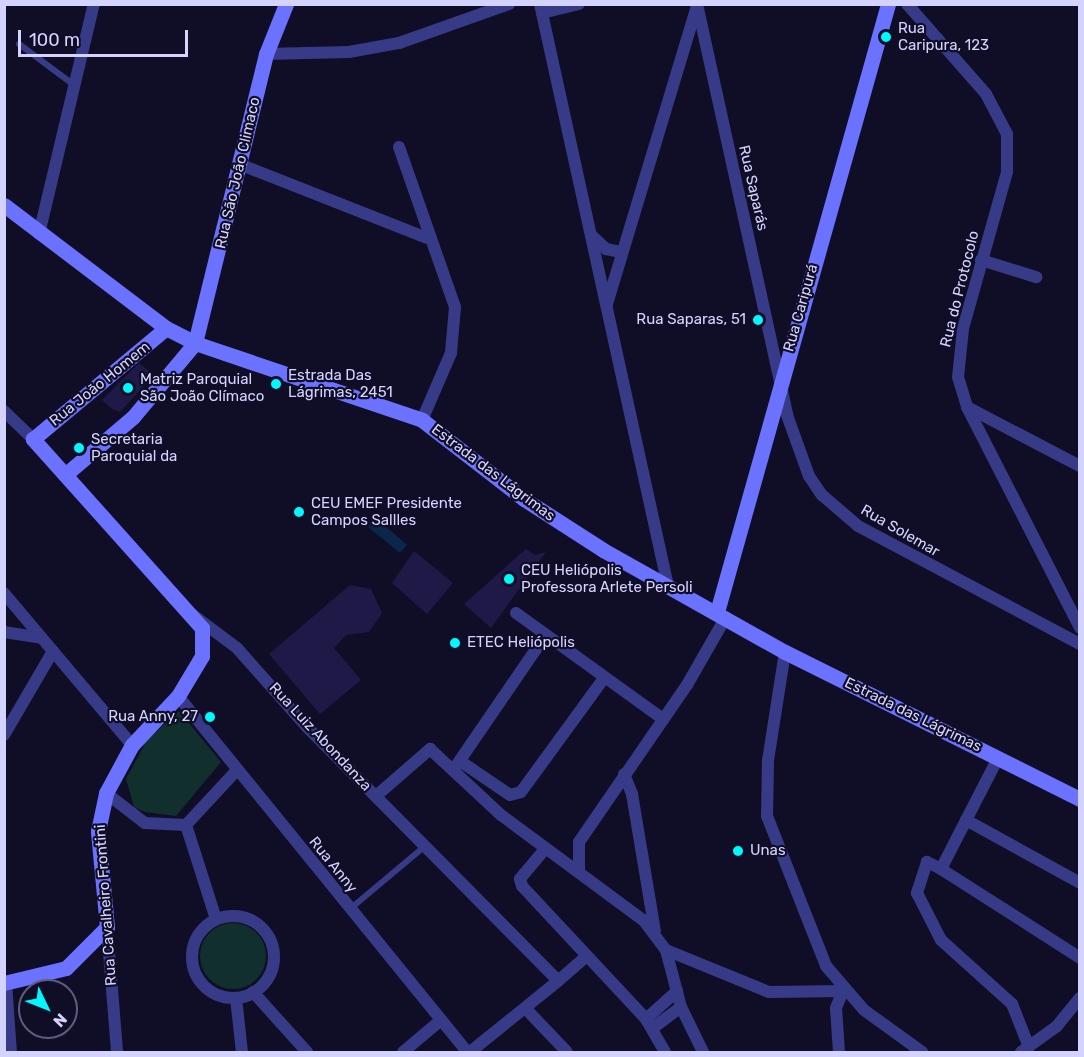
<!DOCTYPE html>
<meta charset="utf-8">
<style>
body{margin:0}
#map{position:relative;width:1084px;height:1057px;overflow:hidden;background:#100e26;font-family:Rubik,sans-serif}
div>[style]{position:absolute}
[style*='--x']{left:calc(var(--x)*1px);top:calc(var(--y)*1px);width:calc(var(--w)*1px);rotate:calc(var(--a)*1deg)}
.green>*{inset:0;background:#11302d}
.round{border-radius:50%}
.water>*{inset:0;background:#0a2649}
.building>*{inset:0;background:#1f1948}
.lane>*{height:6px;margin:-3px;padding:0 3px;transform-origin:3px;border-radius:3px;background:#373b87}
.street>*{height:12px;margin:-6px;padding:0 6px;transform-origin:6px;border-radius:6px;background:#373b87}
.street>.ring{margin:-6px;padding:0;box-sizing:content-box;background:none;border:12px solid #373b87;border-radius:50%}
.secondary>*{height:15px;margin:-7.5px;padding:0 7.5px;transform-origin:7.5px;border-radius:7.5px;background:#6a72ff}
.dots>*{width:16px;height:16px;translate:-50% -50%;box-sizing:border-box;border:3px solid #100e26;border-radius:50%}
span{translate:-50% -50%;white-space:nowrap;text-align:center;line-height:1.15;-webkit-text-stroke:4.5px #100e26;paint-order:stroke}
.poi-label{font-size:15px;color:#d4d3ff}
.left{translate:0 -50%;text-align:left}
.right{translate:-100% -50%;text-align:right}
.street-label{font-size:15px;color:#d4d3ff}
.frame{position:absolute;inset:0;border:6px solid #d4d3ff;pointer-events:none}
.north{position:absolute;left:18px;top:979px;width:60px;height:60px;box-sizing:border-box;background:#100e26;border:2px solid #5e5d7d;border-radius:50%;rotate:133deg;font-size:16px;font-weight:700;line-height:24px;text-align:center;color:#d4d3ff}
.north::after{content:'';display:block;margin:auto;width:21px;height:27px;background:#00f9fe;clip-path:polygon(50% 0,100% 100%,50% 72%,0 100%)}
.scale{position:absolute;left:18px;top:30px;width:170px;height:27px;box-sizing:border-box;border:3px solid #d4d3ff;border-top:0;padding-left:8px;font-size:18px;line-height:21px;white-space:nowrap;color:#d4d3ff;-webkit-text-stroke:4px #100e26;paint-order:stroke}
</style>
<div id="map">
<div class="green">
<i style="clip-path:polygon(179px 711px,221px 762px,176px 816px,145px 812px,134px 807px,126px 779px,147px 740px)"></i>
<i class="round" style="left:200px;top:923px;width:66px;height:66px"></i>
</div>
<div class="water">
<i style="clip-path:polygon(376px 518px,407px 545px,400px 553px,368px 527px)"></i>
</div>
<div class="building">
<i style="clip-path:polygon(139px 363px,154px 375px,120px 412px,112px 409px,102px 400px)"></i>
<i style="clip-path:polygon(526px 549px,535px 555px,546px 552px,491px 628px,464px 604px)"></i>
<i style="clip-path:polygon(414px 551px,453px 583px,427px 614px,392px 583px)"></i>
<i style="clip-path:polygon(350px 585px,371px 589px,382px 613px,369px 632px,346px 635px,334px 648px,361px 680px,320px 714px,269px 654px)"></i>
</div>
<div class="lane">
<i style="--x:19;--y:44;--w:69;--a:36.7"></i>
<i style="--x:350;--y:909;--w:98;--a:-40"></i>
</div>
<div class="street">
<i style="--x:540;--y:4;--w:596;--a:77.6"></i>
<i style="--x:697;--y:4;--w:421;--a:77.6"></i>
<i style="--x:787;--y:415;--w:65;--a:70.2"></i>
<i style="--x:809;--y:476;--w:23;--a:56"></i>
<i style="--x:822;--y:495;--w:48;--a:40.7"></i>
<i style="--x:858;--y:526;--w:251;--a:28"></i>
<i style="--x:907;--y:4;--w:120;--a:48.7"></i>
<i style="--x:986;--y:94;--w:45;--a:62.3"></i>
<i style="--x:1007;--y:134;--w:38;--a:90"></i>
<i style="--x:1007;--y:172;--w:163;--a:105.7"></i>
<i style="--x:963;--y:329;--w:48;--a:95.9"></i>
<i style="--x:958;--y:377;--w:31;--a:73"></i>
<i style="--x:967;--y:407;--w:248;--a:62.9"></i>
<i style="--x:542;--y:13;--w:38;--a:-14"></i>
<i style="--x:266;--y:54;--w:83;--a:-1.4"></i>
<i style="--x:349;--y:52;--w:51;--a:-10.2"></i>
<i style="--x:399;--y:43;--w:117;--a:-19.5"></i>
<i style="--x:399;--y:147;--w:170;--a:70.7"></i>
<i style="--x:455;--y:307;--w:46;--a:95"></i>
<i style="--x:451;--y:353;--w:73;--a:113.4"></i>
<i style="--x:239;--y:164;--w:202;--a:21.5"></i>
<i style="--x:39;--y:234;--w:236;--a:-76.6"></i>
<i style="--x:591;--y:235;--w:21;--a:43"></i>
<i style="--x:606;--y:249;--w:16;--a:11"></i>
<i style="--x:981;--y:260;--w:58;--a:17.2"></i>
<i style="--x:607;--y:304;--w:312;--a:-73.2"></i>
<i style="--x:967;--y:407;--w:127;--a:27.6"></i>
<i style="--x:4;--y:411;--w:40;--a:44"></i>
<i style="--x:4;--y:593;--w:199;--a:49.9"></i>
<i style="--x:516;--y:613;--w:181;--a:35.8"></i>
<i style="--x:193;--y:615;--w:55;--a:36.9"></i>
<i style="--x:237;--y:648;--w:106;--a:48.5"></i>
<i style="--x:307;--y:727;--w:357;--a:45.3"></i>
<i style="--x:558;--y:981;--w:113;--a:141.1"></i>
<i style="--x:4;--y:632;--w:38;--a:9"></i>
<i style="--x:785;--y:652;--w:110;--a:98.9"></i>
<i style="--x:768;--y:761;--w:55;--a:91"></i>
<i style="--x:767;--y:816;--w:161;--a:68.5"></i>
<i style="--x:826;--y:966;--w:58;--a:49.2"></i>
<i style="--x:864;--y:1010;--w:72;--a:35.9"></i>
<i style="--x:178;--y:696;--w:459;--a:50.9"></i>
<i style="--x:4;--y:735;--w:97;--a:-59.7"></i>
<i style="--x:998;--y:758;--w:125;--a:117.2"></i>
<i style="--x:941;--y:869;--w:16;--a:-153"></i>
<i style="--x:927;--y:862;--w:33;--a:108"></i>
<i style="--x:917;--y:893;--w:53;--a:62.9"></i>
<i style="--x:941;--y:940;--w:96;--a:42"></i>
<i style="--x:1012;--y:1004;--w:46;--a:68.4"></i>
<i style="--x:460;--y:761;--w:60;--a:34.2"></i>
<i style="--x:510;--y:795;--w:11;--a:-15"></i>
<i style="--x:521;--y:792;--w:141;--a:-53.9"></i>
<i style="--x:456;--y:766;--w:158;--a:-55.6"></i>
<i style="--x:624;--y:774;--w:22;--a:68"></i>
<i style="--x:632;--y:794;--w:139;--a:80.5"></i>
<i style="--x:106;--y:793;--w:49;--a:37.6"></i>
<i style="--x:145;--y:823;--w:41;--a:2.8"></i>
<i style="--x:186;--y:825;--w:74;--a:-47.2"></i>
<i style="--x:376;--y:796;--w:72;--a:-41"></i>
<i style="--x:430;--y:749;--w:97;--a:42.9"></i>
<i style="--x:501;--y:815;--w:178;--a:36.5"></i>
<i style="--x:644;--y:921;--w:36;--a:53"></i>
<i style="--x:666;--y:950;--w:111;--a:22.2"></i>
<i style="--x:769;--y:992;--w:74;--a:-0.8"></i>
<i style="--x:966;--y:820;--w:130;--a:28.9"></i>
<i style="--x:186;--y:825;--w:99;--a:72.3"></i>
<i style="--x:545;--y:849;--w:39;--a:130"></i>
<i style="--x:520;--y:879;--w:7;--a:74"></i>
<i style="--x:522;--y:886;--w:182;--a:47"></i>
<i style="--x:646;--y:1019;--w:38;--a:60"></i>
<i style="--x:941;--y:869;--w:165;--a:32.6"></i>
<i style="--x:579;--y:870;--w:28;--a:-90"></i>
<i style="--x:579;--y:842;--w:191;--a:-55.5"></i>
<i style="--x:687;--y:685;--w:78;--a:-60.2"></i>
<i class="ring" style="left:192px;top:916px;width:70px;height:70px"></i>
<i style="--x:107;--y:927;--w:125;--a:85.4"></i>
<i style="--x:666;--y:950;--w:59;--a:75.3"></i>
<i style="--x:681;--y:1007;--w:50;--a:63.9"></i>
<i style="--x:558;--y:981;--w:38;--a:-41"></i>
<i style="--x:6;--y:983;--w:69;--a:85.9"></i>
<i style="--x:253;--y:992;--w:81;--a:48"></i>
<i style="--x:236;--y:998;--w:54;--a:83.7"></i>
<i style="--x:526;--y:1009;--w:59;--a:46.4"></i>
<i style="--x:646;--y:1019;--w:42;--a:-42.1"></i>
<i style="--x:653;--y:1028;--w:35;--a:-37"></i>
<i style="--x:403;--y:1052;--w:50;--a:-40.1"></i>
<i style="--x:839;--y:1052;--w:44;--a:-93.9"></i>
<i style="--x:836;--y:1008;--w:18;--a:-68"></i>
<i style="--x:1021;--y:1052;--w:44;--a:-35.8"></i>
<i style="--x:1057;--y:1026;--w:36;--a:-51"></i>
</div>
<div class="secondary">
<i style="--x:4;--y:205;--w:203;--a:37.2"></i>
<i style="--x:166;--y:328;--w:33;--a:27"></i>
<i style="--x:195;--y:343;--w:240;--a:18.7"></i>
<i style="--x:422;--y:420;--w:129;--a:37.8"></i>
<i style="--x:524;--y:499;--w:94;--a:32.8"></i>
<i style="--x:603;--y:550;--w:209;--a:29.3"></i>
<i style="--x:785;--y:652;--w:330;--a:26.5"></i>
<i style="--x:66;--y:474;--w:88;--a:-40.4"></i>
<i style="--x:133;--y:417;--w:97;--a:-50"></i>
<i style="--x:195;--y:343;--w:298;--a:-76.2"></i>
<i style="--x:266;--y:54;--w:54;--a:-68.2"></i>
<i style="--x:717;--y:612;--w:632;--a:-74.29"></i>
<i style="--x:4;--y:983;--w:64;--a:-13.6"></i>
<i style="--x:66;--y:968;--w:58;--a:-45"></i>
<i style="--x:107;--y:927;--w:96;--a:-95.4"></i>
<i style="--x:98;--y:831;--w:39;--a:-78"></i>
<i style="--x:106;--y:793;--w:55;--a:-61.6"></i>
<i style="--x:132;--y:745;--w:67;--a:-46.8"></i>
<i style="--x:178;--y:696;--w:47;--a:-59"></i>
<i style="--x:202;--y:656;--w:28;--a:-90"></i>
<i style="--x:202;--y:628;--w:254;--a:-131.8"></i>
<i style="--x:33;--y:439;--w:173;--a:-39.8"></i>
</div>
<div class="dots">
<i style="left:886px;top:37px;background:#00f9fe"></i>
<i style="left:758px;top:320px;background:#00f9fe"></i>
<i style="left:276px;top:384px;background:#00f9fe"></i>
<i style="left:128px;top:388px;background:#00f9fe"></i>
<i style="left:79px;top:448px;background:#00f9fe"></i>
<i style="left:299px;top:512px;background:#00f9fe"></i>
<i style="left:509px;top:579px;background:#00f9fe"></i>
<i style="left:455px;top:643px;background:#00f9fe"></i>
<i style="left:210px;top:717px;background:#00f9fe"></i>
<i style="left:738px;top:851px;background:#00f9fe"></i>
</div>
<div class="poi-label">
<span class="left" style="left:898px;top:37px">Rua<br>Caripura, 123</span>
<span class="right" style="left:746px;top:320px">Rua Saparas, 51</span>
<span class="left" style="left:288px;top:384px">Estrada Das<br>Lágrimas, 2451</span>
<span class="left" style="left:140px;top:388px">Matriz Paroquial<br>São João Clímaco</span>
<span class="left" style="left:91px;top:448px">Secretaria<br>Paroquial da</span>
<span class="left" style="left:311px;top:512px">CEU EMEF Presidente<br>Campos Sallles</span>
<span class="left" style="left:521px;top:579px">CEU Heliópolis<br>Professora Arlete Persoli</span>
<span class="left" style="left:467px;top:643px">ETEC Heliópolis</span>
<span class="right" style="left:198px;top:717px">Rua Anny, 27</span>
<span class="left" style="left:750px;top:851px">Unas</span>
</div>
<div class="street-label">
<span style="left:238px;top:173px;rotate:-77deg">Rua São João Climaco</span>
<span style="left:753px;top:188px;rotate:77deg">Rua Saparás</span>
<span style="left:960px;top:289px;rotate:-76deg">Rua do Protocolo</span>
<span style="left:801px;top:308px;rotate:-74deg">Rua Caripurá</span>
<span style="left:100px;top:384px;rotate:-39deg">Rua João Homem</span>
<span style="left:493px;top:473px;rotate:37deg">Estrada das Lágrimas</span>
<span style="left:900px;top:531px;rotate:30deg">Rua Solemar</span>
<span style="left:913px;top:715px;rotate:26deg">Estrada das Lágrimas</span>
<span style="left:320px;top:737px;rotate:47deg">Rua Luiz Abondanza</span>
<span style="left:333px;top:865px;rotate:51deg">Rua Anny</span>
<span style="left:106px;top:905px;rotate:-94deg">Rua Cavalheiro Frontini</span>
</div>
<div class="frame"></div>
<div class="north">N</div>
<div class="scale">100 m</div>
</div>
